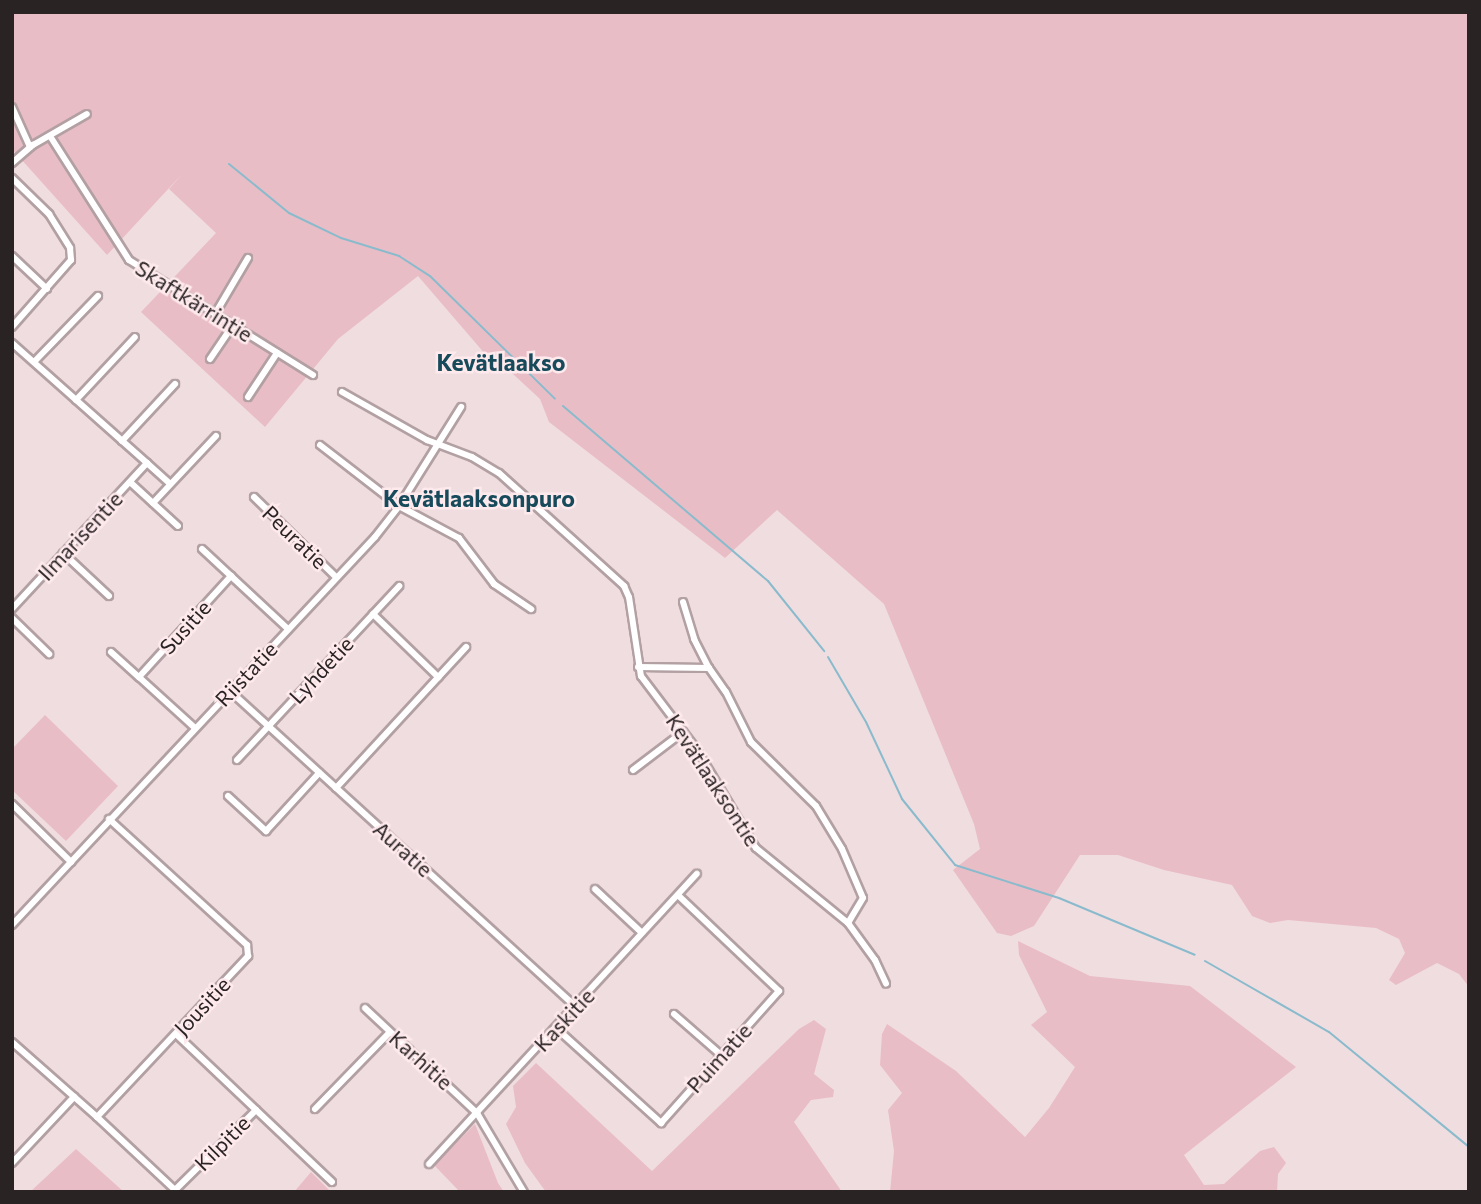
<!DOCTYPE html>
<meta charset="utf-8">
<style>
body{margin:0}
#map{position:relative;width:1481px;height:1204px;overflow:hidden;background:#f0dde0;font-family:Commissioner,sans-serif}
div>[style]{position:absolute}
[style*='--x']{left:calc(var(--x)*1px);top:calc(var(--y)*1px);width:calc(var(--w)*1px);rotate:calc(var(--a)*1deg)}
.green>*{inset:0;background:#e9bdc6}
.stream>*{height:2px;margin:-1px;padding:0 1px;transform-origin:1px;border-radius:1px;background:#8abbcd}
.roads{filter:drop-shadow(2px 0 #b2a0a3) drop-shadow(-2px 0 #b2a0a3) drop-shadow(0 2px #b2a0a3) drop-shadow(0 -2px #b2a0a3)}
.minor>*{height:6px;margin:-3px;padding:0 3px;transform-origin:3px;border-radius:3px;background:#fff}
span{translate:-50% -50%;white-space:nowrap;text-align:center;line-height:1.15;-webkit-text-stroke:5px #feeaed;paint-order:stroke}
.street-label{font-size:21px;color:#2a2324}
.neighbourhood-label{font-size:23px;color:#174b5b;font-weight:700}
.frame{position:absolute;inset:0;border:14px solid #2a2324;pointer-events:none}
</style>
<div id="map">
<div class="green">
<i style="clip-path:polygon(12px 12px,1469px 12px,1469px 987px,1459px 974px,1437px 963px,1396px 985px,1389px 980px,1405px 953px,1399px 939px,1376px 928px,1288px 920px,1270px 923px,1252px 916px,1232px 885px,1164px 870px,1118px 855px,1080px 855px,1034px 926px,1011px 936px,997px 933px,953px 870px,980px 849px,974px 824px,884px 604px,777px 510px,725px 558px,549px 422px,540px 399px,513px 374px,492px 362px,418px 276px,338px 339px,265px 427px,141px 312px,216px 233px,169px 189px,183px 173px,107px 255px,12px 149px)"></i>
<i style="clip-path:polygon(45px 715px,118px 786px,66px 841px,12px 790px,12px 749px)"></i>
<i style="clip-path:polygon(1018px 941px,1090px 976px,1190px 986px,1296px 1067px,1184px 1155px,1204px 1185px,1224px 1184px,1260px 1151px,1274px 1147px,1286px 1163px,1278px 1174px,1277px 1192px,890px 1192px,894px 1151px,888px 1110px,902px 1093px,880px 1065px,882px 1034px,887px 1024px,956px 1071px,1025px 1137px,1049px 1108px,1075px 1067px,1031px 1025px,1047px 1012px,1019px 955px)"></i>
<i style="clip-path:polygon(814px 1020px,826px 1029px,814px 1074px,834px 1090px,833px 1097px,811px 1100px,794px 1122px,842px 1192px,546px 1192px,525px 1163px,506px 1124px,516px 1107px,513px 1086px,536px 1063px,652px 1171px,799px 1029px)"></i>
<i style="clip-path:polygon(475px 1124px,498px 1183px,504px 1192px,460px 1192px,434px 1165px)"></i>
<i style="clip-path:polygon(76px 1149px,124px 1192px,30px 1192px)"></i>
<i style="clip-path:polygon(311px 1172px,331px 1192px,294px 1192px)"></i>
</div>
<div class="stream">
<i style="--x:229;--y:164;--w:77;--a:39.2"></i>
<i style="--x:289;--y:213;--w:58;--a:25.7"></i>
<i style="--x:341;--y:238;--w:61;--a:17.2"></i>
<i style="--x:399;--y:256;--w:37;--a:33"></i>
<i style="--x:430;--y:276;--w:175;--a:44.5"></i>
<i style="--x:563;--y:406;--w:270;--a:40.5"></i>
<i style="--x:768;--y:581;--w:90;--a:51.3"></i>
<i style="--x:828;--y:657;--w:75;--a:59.7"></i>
<i style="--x:866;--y:722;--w:85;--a:64.9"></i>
<i style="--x:902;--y:799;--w:85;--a:51.2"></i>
<i style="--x:955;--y:865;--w:109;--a:17.6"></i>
<i style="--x:1059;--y:898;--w:147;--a:22.7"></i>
<i style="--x:1205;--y:961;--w:143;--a:29.8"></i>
<i style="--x:1329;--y:1032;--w:181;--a:39.4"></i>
</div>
<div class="roads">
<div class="minor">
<i style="--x:12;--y:107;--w:44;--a:65.8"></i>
<i style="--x:50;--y:136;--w:147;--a:57.5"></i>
<i style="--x:129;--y:260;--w:217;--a:32"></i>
<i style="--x:12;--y:163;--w:28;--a:-41"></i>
<i style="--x:33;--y:145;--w:62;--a:-29.9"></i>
<i style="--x:12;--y:178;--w:52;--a:44.2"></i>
<i style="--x:49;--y:214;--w:40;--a:58"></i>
<i style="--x:70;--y:248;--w:12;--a:85"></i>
<i style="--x:71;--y:260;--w:89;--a:131.4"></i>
<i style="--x:12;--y:256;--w:48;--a:43.3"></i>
<i style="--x:215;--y:314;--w:65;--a:-59.5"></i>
<i style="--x:12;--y:343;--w:181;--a:41.6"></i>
<i style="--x:147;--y:463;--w:199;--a:132.8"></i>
<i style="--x:210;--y:359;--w:41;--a:-55.9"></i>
<i style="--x:34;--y:362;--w:92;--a:-45.9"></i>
<i style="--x:342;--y:392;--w:98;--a:29.5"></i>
<i style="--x:427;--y:440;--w:48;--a:20.7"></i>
<i style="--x:472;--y:457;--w:31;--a:31"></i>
<i style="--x:499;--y:473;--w:169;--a:42.1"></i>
<i style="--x:624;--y:586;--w:12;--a:66"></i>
<i style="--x:629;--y:597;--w:80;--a:81.4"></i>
<i style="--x:641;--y:676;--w:93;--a:52.9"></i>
<i style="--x:697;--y:750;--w:114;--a:59"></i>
<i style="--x:756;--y:848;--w:119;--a:39.2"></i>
<i style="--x:848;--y:923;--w:46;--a:53.9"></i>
<i style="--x:875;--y:960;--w:26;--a:65"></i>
<i style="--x:248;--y:397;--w:53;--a:-56.6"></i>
<i style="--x:76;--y:400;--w:86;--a:-46.9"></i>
<i style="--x:122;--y:441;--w:78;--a:-47.1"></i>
<i style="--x:320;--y:445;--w:100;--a:37.7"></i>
<i style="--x:399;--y:506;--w:68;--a:28.1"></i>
<i style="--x:459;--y:538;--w:58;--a:52.7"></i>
<i style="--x:494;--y:584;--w:45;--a:34"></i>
<i style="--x:147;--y:463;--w:31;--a:42"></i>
<i style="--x:130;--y:482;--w:65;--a:42.5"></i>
<i style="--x:254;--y:497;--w:115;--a:44.3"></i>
<i style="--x:153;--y:503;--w:92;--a:-46.8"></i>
<i style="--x:202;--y:549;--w:40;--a:43"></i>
<i style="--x:63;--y:553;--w:63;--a:43.1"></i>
<i style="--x:683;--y:602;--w:39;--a:73"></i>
<i style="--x:694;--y:639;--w:33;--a:63"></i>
<i style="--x:709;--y:668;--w:29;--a:55"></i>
<i style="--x:726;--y:692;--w:56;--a:63.4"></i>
<i style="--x:751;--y:742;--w:91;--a:44.6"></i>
<i style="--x:816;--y:806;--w:50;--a:58.8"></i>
<i style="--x:842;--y:849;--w:53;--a:66.8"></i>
<i style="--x:863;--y:898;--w:29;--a:121"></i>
<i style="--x:373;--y:614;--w:91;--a:44.1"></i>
<i style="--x:12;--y:618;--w:52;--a:44.2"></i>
<i style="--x:111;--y:652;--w:38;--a:42"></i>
<i style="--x:638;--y:667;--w:71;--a:0.8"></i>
<i style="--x:230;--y:691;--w:469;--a:42.4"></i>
<i style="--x:195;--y:728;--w:76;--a:-137.7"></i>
<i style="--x:139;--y:677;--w:137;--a:-47.7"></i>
<i style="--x:231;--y:576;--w:78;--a:42.9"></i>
<i style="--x:237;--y:760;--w:238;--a:-47"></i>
<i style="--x:633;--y:770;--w:63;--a:-37.2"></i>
<i style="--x:336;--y:788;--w:192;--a:-47.3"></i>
<i style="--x:228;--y:796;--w:52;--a:42.6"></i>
<i style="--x:266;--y:831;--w:79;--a:-47.6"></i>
<i style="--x:12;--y:804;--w:83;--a:44.5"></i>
<i style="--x:595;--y:889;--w:64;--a:43.1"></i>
<i style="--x:12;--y:925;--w:531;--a:-46.91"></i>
<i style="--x:375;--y:537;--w:39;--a:-52"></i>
<i style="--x:399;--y:506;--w:117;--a:-57.9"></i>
<i style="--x:365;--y:1008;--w:154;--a:43.2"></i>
<i style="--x:477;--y:1113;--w:92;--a:59.3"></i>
<i style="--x:674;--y:1014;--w:62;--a:41.1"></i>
<i style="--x:556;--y:1028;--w:142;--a:42.1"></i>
<i style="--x:661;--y:1123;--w:177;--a:-48.2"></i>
<i style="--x:779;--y:991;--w:139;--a:-136.5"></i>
<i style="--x:176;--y:1034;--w:215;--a:43.5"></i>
<i style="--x:12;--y:1042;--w:113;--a:41.4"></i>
<i style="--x:97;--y:1117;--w:221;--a:-46.8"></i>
<i style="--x:248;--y:956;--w:11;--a:-95"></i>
<i style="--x:247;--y:945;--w:187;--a:-137.6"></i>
<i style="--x:315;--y:1109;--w:107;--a:-45.8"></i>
<i style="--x:97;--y:1117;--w:107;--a:43.1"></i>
<i style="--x:175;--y:1190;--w:114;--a:-44.6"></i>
<i style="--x:12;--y:1163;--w:91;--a:-46.8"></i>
<i style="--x:429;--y:1164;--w:395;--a:-47.3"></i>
</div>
</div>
<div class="street-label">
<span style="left:194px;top:301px;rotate:32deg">Skaftkärrintie</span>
<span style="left:80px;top:536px;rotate:-47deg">Ilmarisentie</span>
<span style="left:295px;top:537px;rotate:44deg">Peuratie</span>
<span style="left:185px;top:627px;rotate:-48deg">Susitie</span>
<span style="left:321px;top:670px;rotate:-47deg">Lyhdetie</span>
<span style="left:246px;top:674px;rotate:-47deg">Riistatie</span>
<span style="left:713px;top:780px;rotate:57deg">Kevätlaaksontie</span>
<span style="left:403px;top:849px;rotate:42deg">Auratie</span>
<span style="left:202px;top:1006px;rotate:-47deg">Jousitie</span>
<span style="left:564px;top:1020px;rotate:-47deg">Kaskitie</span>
<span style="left:719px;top:1058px;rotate:-48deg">Puimatie</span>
<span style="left:421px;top:1060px;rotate:42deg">Karhitie</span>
<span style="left:222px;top:1143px;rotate:-45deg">Kilpitie</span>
</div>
<div class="neighbourhood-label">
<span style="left:501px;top:362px">Kevätlaakso</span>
<span style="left:479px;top:498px">Kevätlaaksonpuro</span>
</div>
<div class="frame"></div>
</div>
